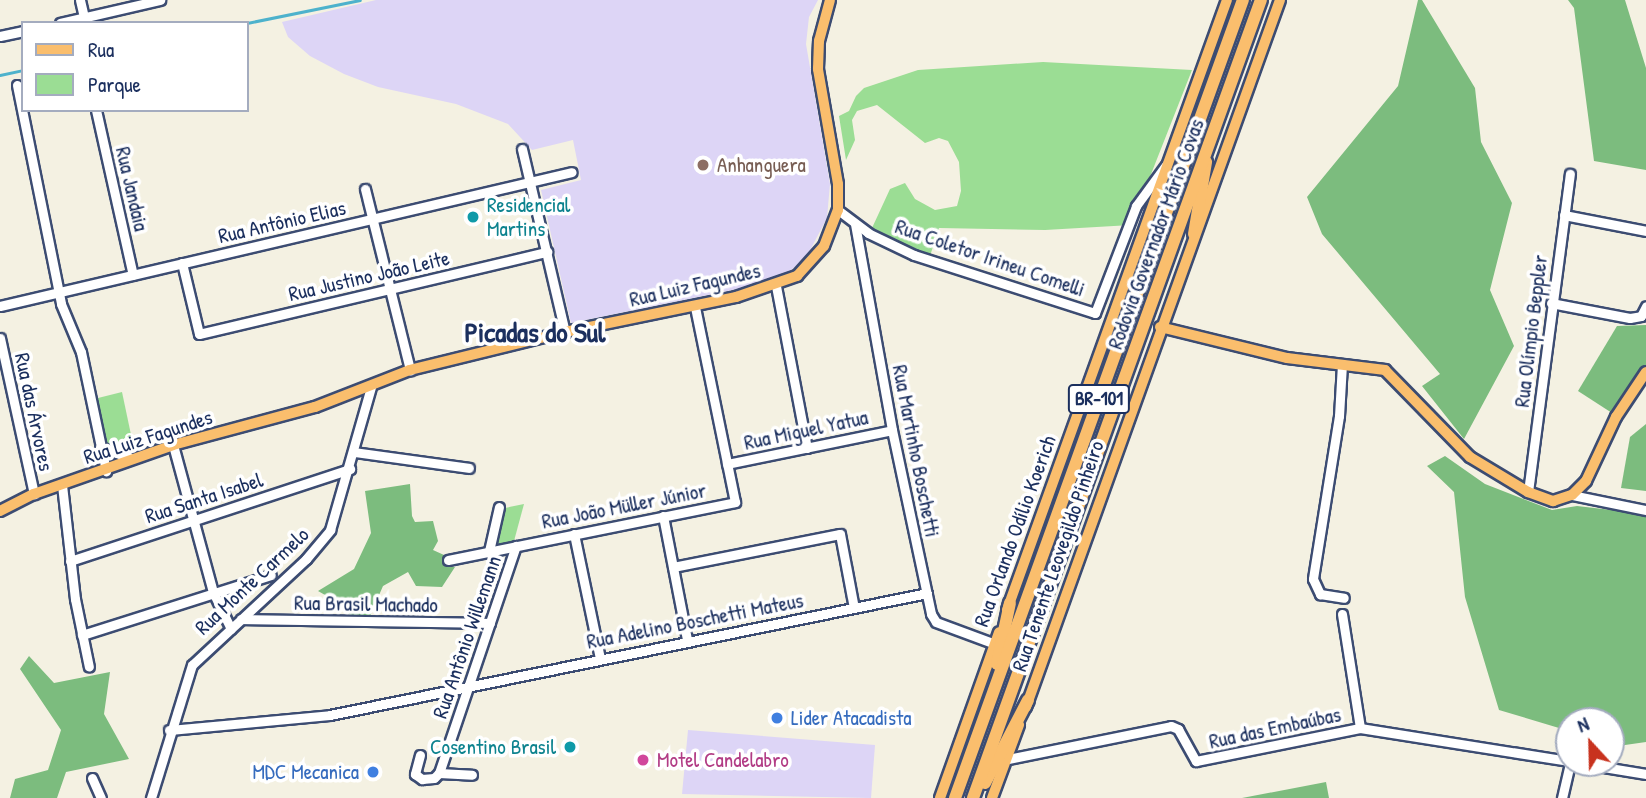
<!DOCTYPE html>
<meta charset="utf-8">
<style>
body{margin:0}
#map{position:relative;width:1646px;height:798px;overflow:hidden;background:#f4f1e2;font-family:"Patrick Hand",sans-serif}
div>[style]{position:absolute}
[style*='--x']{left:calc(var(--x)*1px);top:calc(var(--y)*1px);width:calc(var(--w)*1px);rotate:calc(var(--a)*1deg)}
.built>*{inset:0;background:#ddd5f6}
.green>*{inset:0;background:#9bdd94}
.forest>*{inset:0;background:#7cbc7e}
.stream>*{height:2.5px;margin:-1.25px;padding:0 1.25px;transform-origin:1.25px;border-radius:1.25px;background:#4db2cc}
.roads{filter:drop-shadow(2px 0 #3c4c72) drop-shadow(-2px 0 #3c4c72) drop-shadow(0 2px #3c4c72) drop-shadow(0 -2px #3c4c72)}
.minor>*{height:9px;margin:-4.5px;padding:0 4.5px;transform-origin:4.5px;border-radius:4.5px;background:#fff}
.major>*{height:10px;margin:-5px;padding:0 5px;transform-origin:5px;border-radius:5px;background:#fabe6d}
.highway>*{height:12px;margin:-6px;padding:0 6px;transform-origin:6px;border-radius:6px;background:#fabe6d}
.dots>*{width:19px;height:19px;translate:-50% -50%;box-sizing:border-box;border:4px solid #fff;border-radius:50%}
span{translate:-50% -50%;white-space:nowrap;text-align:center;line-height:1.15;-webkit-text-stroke:7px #fff;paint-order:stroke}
.shield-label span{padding:2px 5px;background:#fff;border:2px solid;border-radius:5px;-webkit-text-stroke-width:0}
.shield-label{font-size:19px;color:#1b2f5e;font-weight:700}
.education-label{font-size:21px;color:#785e54}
.left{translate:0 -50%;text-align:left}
.street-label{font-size:21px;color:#1b2f5e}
.culture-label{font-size:21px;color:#0d838f}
.right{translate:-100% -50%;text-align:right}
.shop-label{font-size:21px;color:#366cbe}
.hotel-label{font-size:21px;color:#b23c85}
.district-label{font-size:28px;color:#1b2f5e;font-weight:700}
.legend{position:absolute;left:21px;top:21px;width:228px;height:91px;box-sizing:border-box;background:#fff;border:2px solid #a4acbf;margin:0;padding:9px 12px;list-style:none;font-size:21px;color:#1b2f5e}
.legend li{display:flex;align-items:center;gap:14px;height:35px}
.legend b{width:35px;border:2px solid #a4acbf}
.north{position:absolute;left:1555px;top:707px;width:70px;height:70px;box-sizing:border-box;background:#fff;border:2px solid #a4acbf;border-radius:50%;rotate:338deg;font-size:19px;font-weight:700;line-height:28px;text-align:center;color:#1b2f5e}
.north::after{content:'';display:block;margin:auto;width:24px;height:32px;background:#c8321e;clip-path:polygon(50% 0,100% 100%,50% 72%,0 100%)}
</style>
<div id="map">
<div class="built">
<i style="clip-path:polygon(376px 0,818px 0,809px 17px,806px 44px,830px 184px,827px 218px,807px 256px,789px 272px,752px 286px,571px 323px,541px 190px,581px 180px,573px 140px,532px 150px,508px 124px,456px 104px,378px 87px,344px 74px,310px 56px,288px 37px,282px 22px)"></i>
<i style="clip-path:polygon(688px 730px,875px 745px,871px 798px,682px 794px)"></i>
</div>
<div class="green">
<i style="clip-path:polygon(1043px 62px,1192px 70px,1131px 225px,1045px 230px,939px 228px,930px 256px,872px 228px,890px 189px,905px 183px,915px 199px,935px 210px,957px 206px,961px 191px,959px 162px,948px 141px,939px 138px,925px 143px,877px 105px,857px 111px,852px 120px,855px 140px,846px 160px,839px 116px,849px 111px,856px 96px,864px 88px,918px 70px)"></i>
<i style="clip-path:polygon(122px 392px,134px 449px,128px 452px,102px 443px,94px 399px)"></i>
<i style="clip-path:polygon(524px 504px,514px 541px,496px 545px,505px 508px)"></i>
</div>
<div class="forest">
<i style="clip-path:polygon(1418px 0,1422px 0,1475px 88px,1481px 142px,1512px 203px,1490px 290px,1514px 346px,1464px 439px,1422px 386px,1440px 374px,1322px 234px,1307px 197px,1398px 86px)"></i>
<i style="clip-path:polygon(1568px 0,1625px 0,1646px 68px,1646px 170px,1594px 161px,1574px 8px)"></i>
<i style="clip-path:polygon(1646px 325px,1646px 365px,1612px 413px,1578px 391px,1617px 326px)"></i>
<i style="clip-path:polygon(1646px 424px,1646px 491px,1621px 488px,1630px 437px)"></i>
<i style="clip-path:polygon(1445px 456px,1485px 484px,1552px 510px,1577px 506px,1646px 514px,1646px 742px,1611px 747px,1611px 721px,1569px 721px,1569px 731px,1499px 710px,1465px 597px,1454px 492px,1427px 466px)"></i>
<i style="clip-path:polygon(410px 484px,412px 516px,415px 522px,433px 521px,438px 541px,433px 550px,444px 555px,444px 566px,455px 567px,442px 587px,416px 586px,408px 572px,383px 586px,370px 616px,351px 616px,341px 604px,318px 591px,354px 569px,371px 533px,365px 491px)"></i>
<i style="clip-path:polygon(29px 656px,54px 683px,110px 672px,104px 714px,129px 759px,66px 772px,57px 798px,10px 798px,15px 779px,48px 770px,61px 730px,20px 669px)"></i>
<i style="clip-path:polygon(1326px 782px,1329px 798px,1242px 798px)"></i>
</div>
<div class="stream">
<i style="--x:247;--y:23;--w:115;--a:-11.5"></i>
<i style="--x:0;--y:75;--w:24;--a:-12"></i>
</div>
<div class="roads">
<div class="minor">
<i style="--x:80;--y:0;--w:17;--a:77"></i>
<i style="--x:60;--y:23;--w:103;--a:-13"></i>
<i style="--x:0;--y:36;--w:24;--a:-12"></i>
<i style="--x:17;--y:85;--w:223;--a:78.6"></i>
<i style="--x:61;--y:304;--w:52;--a:67.4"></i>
<i style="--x:81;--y:352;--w:122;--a:78.1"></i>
<i style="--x:96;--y:110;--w:169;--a:77.4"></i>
<i style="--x:522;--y:149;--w:188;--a:76.8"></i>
<i style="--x:365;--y:189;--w:187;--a:76"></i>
<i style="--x:838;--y:210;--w:38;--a:37"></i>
<i style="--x:868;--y:233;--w:51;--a:25.6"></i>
<i style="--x:914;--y:255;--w:190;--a:17.8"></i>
<i style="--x:1095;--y:313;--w:115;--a:-69"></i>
<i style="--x:1136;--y:206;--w:51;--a:-53.8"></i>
<i style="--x:1564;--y:215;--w:84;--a:11"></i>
<i style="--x:855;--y:224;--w:209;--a:79.8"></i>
<i style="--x:892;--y:430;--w:188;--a:78"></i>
<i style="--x:931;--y:614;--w:9;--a:58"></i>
<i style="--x:936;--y:622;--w:63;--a:20.4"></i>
<i style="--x:182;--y:263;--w:73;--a:76.5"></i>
<i style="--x:199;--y:334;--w:358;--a:-13.3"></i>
<i style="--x:776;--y:286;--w:165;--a:79.2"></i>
<i style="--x:1551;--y:303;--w:80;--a:10.8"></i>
<i style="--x:1630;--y:318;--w:11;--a:-10"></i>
<i style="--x:1641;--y:316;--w:11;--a:-63"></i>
<i style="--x:0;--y:306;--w:587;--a:-13.18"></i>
<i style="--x:0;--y:338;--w:160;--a:77.7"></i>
<i style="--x:1342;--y:364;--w:52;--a:93.3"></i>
<i style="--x:1339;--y:416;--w:165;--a:99.1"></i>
<i style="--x:1313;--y:579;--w:17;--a:65"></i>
<i style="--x:1320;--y:594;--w:24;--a:9"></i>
<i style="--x:173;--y:445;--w:152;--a:74.8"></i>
<i style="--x:213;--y:592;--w:41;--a:64.1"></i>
<i style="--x:100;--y:447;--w:33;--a:20"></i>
<i style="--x:354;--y:452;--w:116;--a:7.9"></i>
<i style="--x:727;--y:464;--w:168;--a:-11.6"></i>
<i style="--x:62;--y:485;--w:115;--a:83.5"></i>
<i style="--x:75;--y:599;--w:69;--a:78.4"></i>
<i style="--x:1528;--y:492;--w:321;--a:-82.5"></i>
<i style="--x:1572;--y:495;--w:76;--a:11.5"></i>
<i style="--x:663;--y:516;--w:126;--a:79"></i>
<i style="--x:574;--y:534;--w:127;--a:78.2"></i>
<i style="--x:489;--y:551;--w:45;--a:-77.2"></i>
<i style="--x:448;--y:560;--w:293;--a:-11.4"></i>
<i style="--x:735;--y:502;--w:199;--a:-101.6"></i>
<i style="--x:70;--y:561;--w:295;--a:-18.2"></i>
<i style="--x:673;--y:567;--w:170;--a:-11.2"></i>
<i style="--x:840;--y:534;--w:75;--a:79.3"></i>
<i style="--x:1342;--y:614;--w:115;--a:81"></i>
<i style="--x:241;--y:619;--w:249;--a:0.9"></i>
<i style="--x:82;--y:635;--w:198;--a:-17.6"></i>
<i style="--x:169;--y:730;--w:162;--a:-5.3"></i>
<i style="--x:330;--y:715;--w:609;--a:-11.55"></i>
<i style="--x:420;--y:755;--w:20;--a:105"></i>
<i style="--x:415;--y:774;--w:9;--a:36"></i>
<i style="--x:422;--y:779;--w:12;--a:-5"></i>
<i style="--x:434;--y:778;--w:7;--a:-45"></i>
<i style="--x:439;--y:773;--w:240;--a:-71.3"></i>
<i style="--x:1008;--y:759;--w:166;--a:-11.4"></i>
<i style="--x:1171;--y:726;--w:8;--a:23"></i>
<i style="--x:1178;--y:729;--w:37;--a:61"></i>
<i style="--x:1196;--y:761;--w:167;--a:-11.4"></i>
<i style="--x:1360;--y:728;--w:212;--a:9"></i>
<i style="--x:1579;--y:763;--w:68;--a:9.3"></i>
<i style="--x:439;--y:773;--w:33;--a:3"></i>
<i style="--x:92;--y:778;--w:22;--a:66"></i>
<i style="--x:151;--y:798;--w:139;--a:-72.9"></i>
<i style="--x:192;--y:665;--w:156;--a:-42.9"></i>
<i style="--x:306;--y:559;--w:38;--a:-50"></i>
<i style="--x:330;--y:530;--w:149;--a:-74"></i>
<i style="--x:1562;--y:798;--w:36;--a:-77"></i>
</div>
<div class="major">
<i style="--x:1160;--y:327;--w:131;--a:13.7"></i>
<i style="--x:1287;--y:358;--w:99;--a:7"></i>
<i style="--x:1385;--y:370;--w:122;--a:45.7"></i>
<i style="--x:1470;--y:457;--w:68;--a:31.1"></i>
<i style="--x:1528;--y:492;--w:27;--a:20"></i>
<i style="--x:1553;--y:501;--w:20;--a:-18"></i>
<i style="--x:1572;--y:495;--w:20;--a:-45"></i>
<i style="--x:1586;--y:481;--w:71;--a:-64.9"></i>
<i style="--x:1616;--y:417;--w:54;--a:-56.3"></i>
<i style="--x:0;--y:511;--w:38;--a:-27"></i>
<i style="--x:34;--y:494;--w:147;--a:-19.4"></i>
<i style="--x:173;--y:445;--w:147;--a:-15"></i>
<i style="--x:315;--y:407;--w:102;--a:-21.3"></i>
<i style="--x:410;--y:370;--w:160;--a:-13.8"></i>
<i style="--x:565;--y:332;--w:175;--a:-11.6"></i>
<i style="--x:736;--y:297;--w:65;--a:-19"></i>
<i style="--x:797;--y:276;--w:40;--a:-48"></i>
<i style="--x:824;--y:246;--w:39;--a:-69"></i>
<i style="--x:838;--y:210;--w:26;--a:-90"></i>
<i style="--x:838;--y:184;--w:117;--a:-99.9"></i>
<i style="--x:818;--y:69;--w:28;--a:-88"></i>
<i style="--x:819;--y:41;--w:42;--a:-75"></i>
<i style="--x:1007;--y:610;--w:648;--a:-70.17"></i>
<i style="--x:1026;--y:707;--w:751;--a:-70.24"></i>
<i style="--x:940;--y:798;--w:176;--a:-70.4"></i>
<i style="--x:992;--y:798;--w:78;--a:-69.7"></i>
</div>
<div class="highway">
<i style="--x:1194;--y:234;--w:73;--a:-80.5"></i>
<i style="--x:997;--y:664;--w:62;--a:-78"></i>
<i style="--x:985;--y:783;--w:93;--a:-62.6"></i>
<i style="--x:955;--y:798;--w:848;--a:-70.16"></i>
<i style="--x:973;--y:798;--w:848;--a:-70.16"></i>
</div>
</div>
<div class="dots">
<i style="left:703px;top:165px;background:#8d6e63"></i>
<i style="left:473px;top:217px;background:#0f9aa8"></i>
<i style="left:777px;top:718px;background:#3f7fe0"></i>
<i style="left:570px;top:747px;background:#0f9aa8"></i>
<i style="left:643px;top:760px;background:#d1479c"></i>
<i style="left:373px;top:772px;background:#3f7fe0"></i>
</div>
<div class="shield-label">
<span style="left:1099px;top:399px">BR-101</span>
</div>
<div class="education-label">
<span class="left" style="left:717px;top:165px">Anhanguera</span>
</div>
<div class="street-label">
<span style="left:132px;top:189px;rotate:77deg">Rua Jandaia</span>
<span style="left:282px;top:222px;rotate:-13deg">Rua Antônio Elias</span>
<span style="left:1156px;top:234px;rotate:-70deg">Rodovia Governador Mário Covas</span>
<span style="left:990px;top:258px;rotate:19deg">Rua Coletor Irineu Comelli</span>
<span style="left:369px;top:276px;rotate:-13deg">Rua Justino João Leite</span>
<span style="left:695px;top:285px;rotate:-13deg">Rua Luiz Fagundes</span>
<span style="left:1531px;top:331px;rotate:-83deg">Rua Olímpio Beppler</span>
<span style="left:34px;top:412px;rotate:78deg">Rua das Árvores</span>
<span style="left:806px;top:430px;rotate:-12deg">Rua Miguel Yatua</span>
<span style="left:148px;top:437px;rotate:-18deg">Rua Luiz Fagundes</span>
<span style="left:916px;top:451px;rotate:79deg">Rua Martinho Boschetti</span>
<span style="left:204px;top:498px;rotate:-18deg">Rua Santa Isabel</span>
<span style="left:624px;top:506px;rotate:-11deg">Rua João Müller Júnior</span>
<span style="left:1015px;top:531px;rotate:-70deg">Rua Orlando Odílio Koerich</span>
<span style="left:1058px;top:556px;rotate:-71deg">Rua Tenente Leovegildo Pinheiro</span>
<span style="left:252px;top:581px;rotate:-43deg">Rua Monte Carmelo</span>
<span style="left:366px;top:604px;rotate:1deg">Rua Brasil Machado</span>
<span style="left:695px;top:621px;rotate:-11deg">Rua Adelino Boschetti Mateus</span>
<span style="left:467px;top:637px;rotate:-71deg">Rua Antônio Willemann</span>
<span style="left:1275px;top:728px;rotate:-12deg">Rua das Embaúbas</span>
</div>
<div class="culture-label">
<span class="left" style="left:487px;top:217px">Residencial<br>Martins</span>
<span class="right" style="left:556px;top:747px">Cosentino Brasil</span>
</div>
<div class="shop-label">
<span class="left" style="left:791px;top:718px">Lider Atacadista</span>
<span class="right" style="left:359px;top:772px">MDC Mecanica</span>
</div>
<div class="hotel-label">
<span class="left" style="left:657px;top:760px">Motel Candelabro</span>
</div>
<div class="district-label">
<span style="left:535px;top:332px">Picadas do Sul</span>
</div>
<ul class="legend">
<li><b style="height:9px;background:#fabe6d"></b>Rua</li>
<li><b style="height:19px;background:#9bdd94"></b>Parque</li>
</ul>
<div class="north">N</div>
</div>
